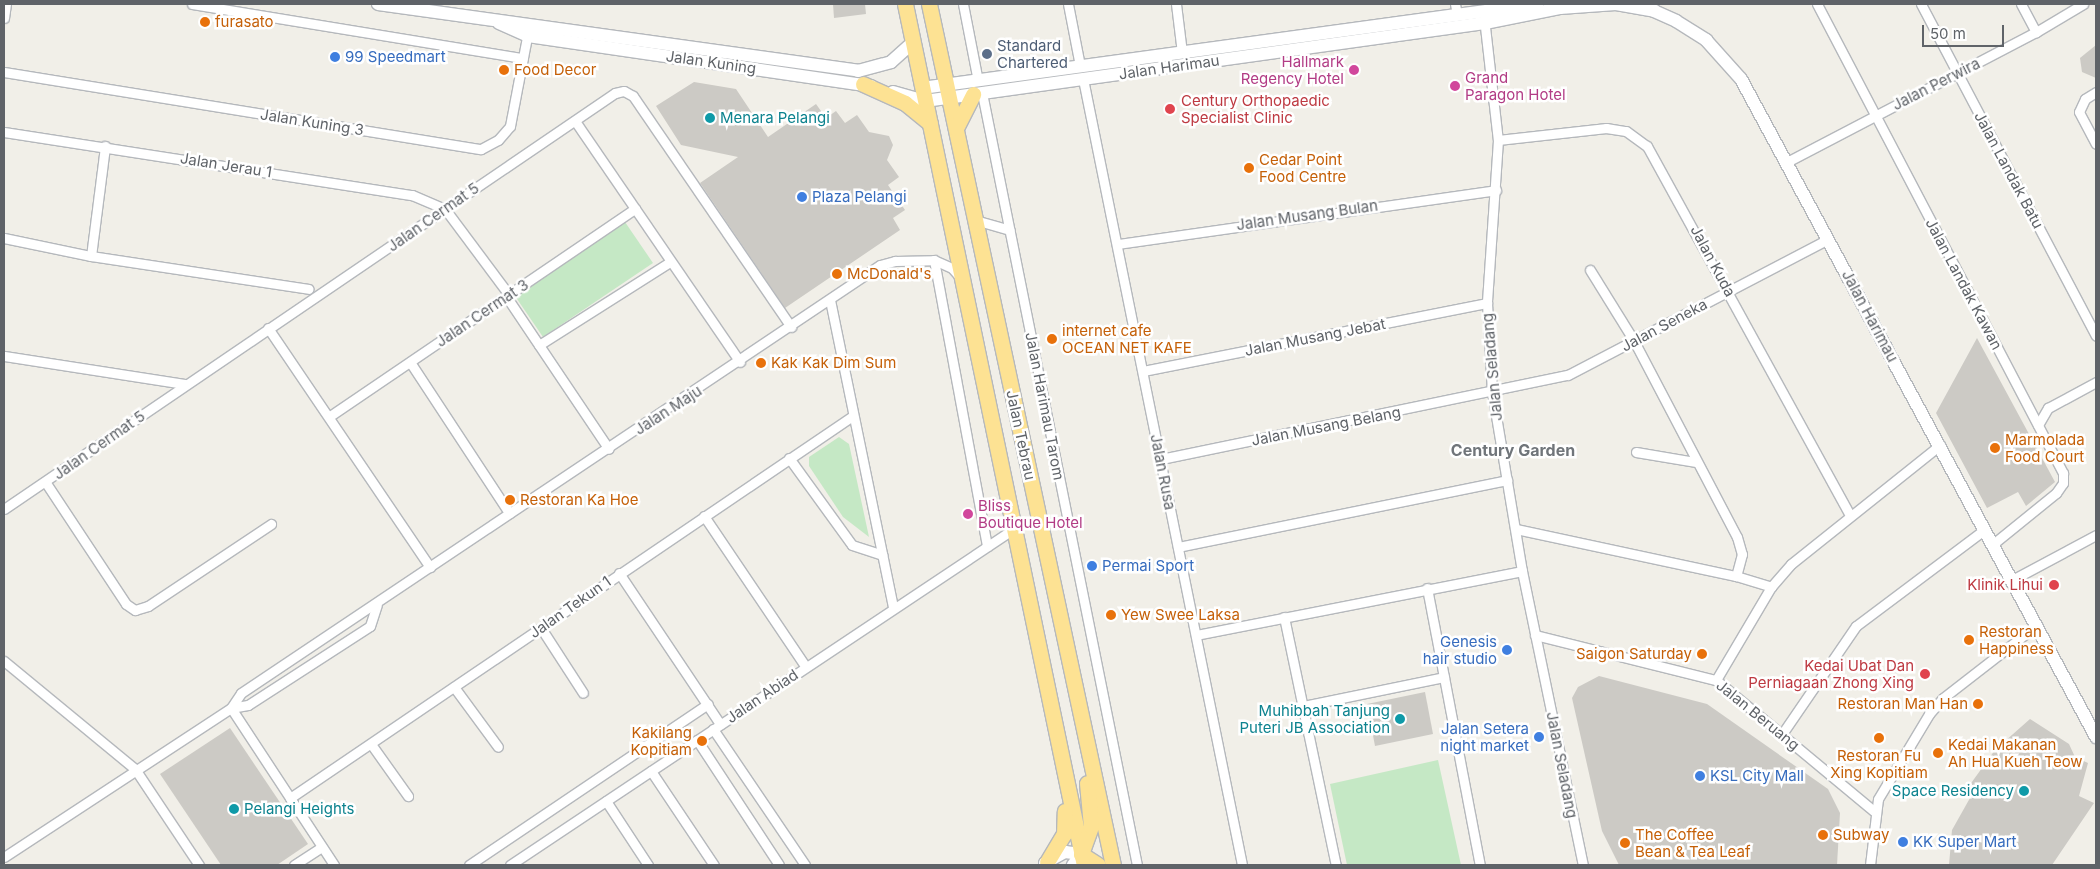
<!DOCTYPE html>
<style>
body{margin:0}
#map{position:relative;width:2100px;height:869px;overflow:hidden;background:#f1efe8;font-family:Inter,sans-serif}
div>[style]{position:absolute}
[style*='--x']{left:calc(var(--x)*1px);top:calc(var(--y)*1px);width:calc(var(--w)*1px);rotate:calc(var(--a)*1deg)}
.green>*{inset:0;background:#c5e8c5}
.building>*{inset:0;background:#cccac5}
.roads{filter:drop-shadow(1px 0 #b5b8bc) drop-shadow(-1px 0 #b5b8bc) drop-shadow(0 1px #b5b8bc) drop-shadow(0 -1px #b5b8bc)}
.street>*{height:9px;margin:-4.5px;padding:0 4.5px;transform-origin:4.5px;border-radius:4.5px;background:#fff}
.secondary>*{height:12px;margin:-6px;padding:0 6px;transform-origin:6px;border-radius:6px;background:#fff}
.highway>*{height:15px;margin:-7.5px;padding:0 7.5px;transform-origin:7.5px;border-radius:7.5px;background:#fde293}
.dots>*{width:14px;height:14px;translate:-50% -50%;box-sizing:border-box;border:2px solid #fff;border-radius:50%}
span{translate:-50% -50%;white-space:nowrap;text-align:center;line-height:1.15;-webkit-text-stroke:5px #fff;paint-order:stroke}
.food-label{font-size:15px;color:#c56008}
.left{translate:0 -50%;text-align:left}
.right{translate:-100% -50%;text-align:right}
.service-label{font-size:15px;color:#4e5e75}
.shop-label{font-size:15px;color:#366cbe}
.hotel-label{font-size:15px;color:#b23c85}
.street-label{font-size:15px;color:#5f6368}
.health-label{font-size:15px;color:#be3a42}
.culture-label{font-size:15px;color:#0d838f}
.neighbourhood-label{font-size:16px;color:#70757a;font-weight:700}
.frame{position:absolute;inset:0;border:5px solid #5f6368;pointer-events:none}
.scale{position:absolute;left:1922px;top:25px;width:82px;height:22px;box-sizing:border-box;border:2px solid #5f6368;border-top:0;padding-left:6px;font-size:15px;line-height:18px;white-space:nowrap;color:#5f6368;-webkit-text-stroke:4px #fff;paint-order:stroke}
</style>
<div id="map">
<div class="green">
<i style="clip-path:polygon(625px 222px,653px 263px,543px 337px,515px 296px)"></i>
<i style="clip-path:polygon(839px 437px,849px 444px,869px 537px,843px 517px,809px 466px,809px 457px)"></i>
<i style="clip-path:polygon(1438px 760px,1461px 865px,1347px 865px,1330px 784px)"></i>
</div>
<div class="building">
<i style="clip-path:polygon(833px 4px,865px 4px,866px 14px,834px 18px)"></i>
<i style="clip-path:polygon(2096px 45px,2096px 78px,2082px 72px,2080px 58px)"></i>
<i style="clip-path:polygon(694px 82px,736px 89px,768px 137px,816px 104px,826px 118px,836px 111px,845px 123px,857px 115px,869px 132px,889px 136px,893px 145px,887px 160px,899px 177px,888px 185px,905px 210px,893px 218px,900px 230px,785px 308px,700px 183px,738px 157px,681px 145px,656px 106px)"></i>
<i style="clip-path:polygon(1977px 338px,2055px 482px,2026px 506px,2018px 492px,1987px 508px,1936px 413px)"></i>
<i style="clip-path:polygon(1599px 676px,1707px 704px,1828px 789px,1840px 813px,1837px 865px,1619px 865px,1602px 831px,1572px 698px,1578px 687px)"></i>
<i style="clip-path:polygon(1425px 692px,1433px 734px,1375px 746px,1367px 704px)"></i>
<i style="clip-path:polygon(2030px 719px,2069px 744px,2075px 757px,2088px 763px,2079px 796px,2094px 803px,2052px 865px,1949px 865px,1952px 830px,1970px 798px,1969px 786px,1995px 750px)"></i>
<i style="clip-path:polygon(230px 728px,308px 844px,277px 865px,221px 865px,160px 774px)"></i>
</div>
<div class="roads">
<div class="street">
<i style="--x:192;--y:4;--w:335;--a:9.3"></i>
<i style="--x:963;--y:4;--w:78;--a:79"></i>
<i style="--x:1068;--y:4;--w:63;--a:79"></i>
<i style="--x:1176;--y:4;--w:49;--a:83"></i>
<i style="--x:1455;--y:4;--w:10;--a:79"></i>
<i style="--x:1817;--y:4;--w:530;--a:62.32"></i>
<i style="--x:2063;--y:473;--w:10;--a:90"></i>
<i style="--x:2063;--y:483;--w:12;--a:125"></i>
<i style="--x:2056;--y:493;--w:81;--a:141"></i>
<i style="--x:1921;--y:4;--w:375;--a:62.2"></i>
<i style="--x:2021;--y:4;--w:32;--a:62"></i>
<i style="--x:4;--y:18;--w:14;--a:-82"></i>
<i style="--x:1484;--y:18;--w:123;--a:83.5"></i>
<i style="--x:1498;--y:140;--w:163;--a:93.9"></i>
<i style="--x:1487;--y:303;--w:89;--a:86.8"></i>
<i style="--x:1492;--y:392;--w:181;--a:80.5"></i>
<i style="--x:1522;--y:571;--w:300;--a:78.3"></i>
<i style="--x:4;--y:72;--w:483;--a:9.2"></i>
<i style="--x:481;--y:149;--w:19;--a:-28"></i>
<i style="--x:498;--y:140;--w:18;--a:-49"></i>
<i style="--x:510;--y:126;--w:96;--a:-79.2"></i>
<i style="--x:1083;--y:79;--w:802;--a:78.56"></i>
<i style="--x:2096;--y:92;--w:13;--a:148"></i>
<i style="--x:2085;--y:99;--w:14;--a:115"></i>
<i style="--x:2079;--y:112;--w:36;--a:62"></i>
<i style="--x:982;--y:93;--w:787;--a:78.65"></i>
<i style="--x:575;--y:121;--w:292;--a:55.6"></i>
<i style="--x:4;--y:132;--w:413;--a:8.8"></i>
<i style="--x:412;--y:195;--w:36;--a:23"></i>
<i style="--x:445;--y:209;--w:107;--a:53.3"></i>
<i style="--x:1498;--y:140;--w:109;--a:-6.3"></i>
<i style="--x:1606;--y:128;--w:20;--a:9"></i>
<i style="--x:1626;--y:131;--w:26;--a:36"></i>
<i style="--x:1647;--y:146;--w:420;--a:61.2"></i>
<i style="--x:1787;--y:162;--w:281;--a:-27.6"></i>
<i style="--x:2036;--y:32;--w:55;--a:-30.8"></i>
<i style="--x:975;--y:220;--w:36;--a:16"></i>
<i style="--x:4;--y:238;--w:89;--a:11.7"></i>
<i style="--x:91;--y:256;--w:220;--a:8.6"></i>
<i style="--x:1118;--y:244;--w:382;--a:-8.1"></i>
<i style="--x:91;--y:256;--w:111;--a:-82.7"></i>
<i style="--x:934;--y:260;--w:291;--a:79.5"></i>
<i style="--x:1590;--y:270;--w:84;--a:58.2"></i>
<i style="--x:1634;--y:341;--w:221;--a:62.3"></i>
<i style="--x:1737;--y:537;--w:18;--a:74"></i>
<i style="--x:1742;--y:554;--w:23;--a:105"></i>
<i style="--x:506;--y:296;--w:184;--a:56.1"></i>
<i style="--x:830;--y:300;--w:314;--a:78.4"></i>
<i style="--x:268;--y:328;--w:289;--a:55.9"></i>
<i style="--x:539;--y:345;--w:155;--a:-32.4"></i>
<i style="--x:4;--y:356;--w:183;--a:8.8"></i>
<i style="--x:410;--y:362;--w:181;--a:56.7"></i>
<i style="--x:1143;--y:371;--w:351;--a:-11.2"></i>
<i style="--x:330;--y:416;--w:369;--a:-34.2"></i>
<i style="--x:2038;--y:425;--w:20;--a:-60"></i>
<i style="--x:2048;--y:408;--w:55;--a:-28.4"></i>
<i style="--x:1636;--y:452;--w:61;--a:9.5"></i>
<i style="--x:789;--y:458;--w:107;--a:54.1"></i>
<i style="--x:852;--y:545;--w:32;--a:18"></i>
<i style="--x:1161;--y:459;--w:416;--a:-11.7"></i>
<i style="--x:1568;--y:375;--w:293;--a:-27.6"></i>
<i style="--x:46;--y:483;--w:145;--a:56.5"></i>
<i style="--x:126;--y:604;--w:11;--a:34"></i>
<i style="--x:135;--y:610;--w:14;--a:-17"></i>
<i style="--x:148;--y:606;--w:148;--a:-33.7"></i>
<i style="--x:4;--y:509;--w:739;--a:-34.25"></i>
<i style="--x:615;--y:93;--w:9;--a:-13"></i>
<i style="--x:624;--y:91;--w:10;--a:29"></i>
<i style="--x:633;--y:96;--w:280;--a:55.6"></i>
<i style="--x:704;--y:516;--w:182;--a:56"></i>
<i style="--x:1516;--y:529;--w:225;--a:12.1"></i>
<i style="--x:1736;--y:576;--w:37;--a:17"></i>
<i style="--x:1178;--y:547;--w:336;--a:-11.5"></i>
<i style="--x:619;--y:573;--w:182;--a:56.2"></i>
<i style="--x:2012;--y:580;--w:95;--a:-28.2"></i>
<i style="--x:1427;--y:588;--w:282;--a:79.2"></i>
<i style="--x:1284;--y:617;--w:253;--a:78.2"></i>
<i style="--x:541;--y:628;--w:77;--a:57.1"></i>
<i style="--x:1196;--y:635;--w:332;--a:-11.1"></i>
<i style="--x:1535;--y:635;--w:187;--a:14"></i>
<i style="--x:1716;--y:680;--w:205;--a:39.7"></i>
<i style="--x:4;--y:661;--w:170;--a:39.5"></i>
<i style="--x:135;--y:769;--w:115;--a:56.3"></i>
<i style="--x:1716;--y:680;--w:108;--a:-59.4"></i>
<i style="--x:1771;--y:587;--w:30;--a:-49"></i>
<i style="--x:1791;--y:564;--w:191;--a:-38.6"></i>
<i style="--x:454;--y:687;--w:74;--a:53.7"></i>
<i style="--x:1303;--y:706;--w:144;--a:-11.6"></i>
<i style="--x:231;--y:708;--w:18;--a:-56"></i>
<i style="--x:241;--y:693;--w:769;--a:-33.81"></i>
<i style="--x:880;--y:265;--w:16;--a:-15"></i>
<i style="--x:895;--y:261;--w:39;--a:-1"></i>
<i style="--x:934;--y:260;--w:20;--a:24"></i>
<i style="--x:952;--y:268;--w:11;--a:49"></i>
<i style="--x:231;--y:708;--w:188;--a:56.7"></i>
<i style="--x:713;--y:729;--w:164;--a:55.9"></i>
<i style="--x:1782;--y:734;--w:131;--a:-55.6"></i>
<i style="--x:1856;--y:626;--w:161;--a:-36.9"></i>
<i style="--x:697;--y:740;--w:149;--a:56.7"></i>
<i style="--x:371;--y:744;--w:64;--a:54.6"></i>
<i style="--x:651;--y:771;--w:113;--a:56.2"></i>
<i style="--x:290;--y:798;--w:678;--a:-34.18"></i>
<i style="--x:606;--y:801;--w:77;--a:56.7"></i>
<i style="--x:4;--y:857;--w:272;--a:-33.3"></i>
<i style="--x:231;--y:708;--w:17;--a:-10"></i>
<i style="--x:248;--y:705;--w:145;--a:-32.9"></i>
<i style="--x:370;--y:626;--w:22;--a:-72"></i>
<i style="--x:294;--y:865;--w:33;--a:-33"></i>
<i style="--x:469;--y:865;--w:288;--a:-34"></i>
<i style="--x:510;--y:865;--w:607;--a:-33.72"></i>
<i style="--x:1870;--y:865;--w:66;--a:-83.1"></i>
<i style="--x:1878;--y:799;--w:99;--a:-59"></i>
<i style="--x:1929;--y:714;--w:21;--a:-49"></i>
<i style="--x:1943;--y:698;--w:119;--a:-37.8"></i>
</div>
<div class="secondary">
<i style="--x:378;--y:4;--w:485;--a:7.9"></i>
<i style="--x:858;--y:71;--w:34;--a:-15"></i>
<i style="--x:891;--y:62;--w:30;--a:-42"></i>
<i style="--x:499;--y:23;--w:32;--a:24"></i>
<i style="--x:528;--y:36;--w:347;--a:8.3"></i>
<i style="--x:922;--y:88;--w:621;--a:-7.78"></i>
<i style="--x:893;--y:92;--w:33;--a:16"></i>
<i style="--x:925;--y:101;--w:565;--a:-7.93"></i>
<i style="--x:1485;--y:23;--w:76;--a:-11.3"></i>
<i style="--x:1560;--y:8;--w:56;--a:-4.1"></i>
<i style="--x:1616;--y:4;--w:39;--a:10"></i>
<i style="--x:1654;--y:11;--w:24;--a:24"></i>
<i style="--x:1676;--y:21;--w:36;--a:32"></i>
<i style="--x:1706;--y:40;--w:52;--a:48.1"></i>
<i style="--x:1741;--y:79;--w:748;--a:61.65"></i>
<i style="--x:1045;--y:863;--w:23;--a:-29"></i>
<i style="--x:1065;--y:852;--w:16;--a:7"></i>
<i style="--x:1081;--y:854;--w:14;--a:126"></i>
</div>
<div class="highway">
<i style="--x:905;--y:4;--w:879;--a:78.26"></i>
<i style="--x:929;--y:4;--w:880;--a:77.94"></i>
<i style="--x:863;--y:84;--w:46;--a:24.3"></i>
<i style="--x:905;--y:103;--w:32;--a:39"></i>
<i style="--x:956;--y:128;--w:38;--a:-63"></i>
<i style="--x:1081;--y:854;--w:30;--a:-70"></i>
<i style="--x:1091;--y:826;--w:43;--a:-95.3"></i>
<i style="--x:1081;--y:854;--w:20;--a:33"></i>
<i style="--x:1047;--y:862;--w:33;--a:-59"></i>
<i style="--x:1064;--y:834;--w:23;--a:-88"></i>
</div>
</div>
<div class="dots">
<i style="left:205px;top:22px;background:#e8710a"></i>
<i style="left:987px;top:54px;background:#5c6f8a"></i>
<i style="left:335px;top:57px;background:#3f7fe0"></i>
<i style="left:504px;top:70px;background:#e8710a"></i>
<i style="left:1354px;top:70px;background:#d1479c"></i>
<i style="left:1455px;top:86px;background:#d1479c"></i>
<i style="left:1170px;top:109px;background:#e0444e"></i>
<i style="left:710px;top:118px;background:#0f9aa8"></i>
<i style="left:1249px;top:168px;background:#e8710a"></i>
<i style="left:802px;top:197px;background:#3f7fe0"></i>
<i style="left:837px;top:274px;background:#e8710a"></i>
<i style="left:1052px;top:339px;background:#e8710a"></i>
<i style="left:761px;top:363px;background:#e8710a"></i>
<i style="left:1995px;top:448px;background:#e8710a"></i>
<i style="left:510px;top:500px;background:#e8710a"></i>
<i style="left:968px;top:514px;background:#d1479c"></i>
<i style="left:1092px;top:566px;background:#3f7fe0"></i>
<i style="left:2054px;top:585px;background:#e0444e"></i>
<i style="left:1111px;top:615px;background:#e8710a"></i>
<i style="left:1969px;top:640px;background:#e8710a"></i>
<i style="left:1507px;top:650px;background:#3f7fe0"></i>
<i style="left:1702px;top:654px;background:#e8710a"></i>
<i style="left:1925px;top:674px;background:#e0444e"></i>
<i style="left:1978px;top:704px;background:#e8710a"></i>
<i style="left:1400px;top:719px;background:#0f9aa8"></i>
<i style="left:1539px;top:737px;background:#3f7fe0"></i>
<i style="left:1879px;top:738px;background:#e8710a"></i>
<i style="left:702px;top:741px;background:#e8710a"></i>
<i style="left:1938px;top:753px;background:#e8710a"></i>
<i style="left:1700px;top:776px;background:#3f7fe0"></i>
<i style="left:2024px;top:791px;background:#0f9aa8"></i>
<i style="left:234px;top:809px;background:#0f9aa8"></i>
<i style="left:1823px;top:835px;background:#e8710a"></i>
<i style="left:1903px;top:842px;background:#3f7fe0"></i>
<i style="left:1625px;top:843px;background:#e8710a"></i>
</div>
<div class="food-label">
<span class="left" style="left:215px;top:22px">furasato</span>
<span class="left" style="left:514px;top:70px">Food Decor</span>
<span class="left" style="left:1259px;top:168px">Cedar Point<br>Food Centre</span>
<span class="left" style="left:847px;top:274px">McDonald's</span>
<span class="left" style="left:1062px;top:339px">internet cafe<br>OCEAN NET KAFE</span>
<span class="left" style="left:771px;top:363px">Kak Kak Dim Sum</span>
<span class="left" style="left:2005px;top:448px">Marmolada<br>Food Court</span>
<span class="left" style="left:520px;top:500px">Restoran Ka Hoe</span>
<span class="left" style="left:1121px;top:615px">Yew Swee Laksa</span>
<span class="left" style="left:1979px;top:640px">Restoran<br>Happiness</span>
<span class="right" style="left:1692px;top:654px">Saigon Saturday</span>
<span class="right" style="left:1968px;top:704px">Restoran Man Han</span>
<span class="right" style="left:692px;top:741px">Kakilang<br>Kopitiam</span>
<span class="left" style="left:1948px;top:753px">Kedai Makanan<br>Ah Hua Kueh Teow</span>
<span style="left:1879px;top:764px">Restoran Fu<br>Xing Kopitiam</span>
<span class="left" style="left:1635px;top:843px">The Coffee<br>Bean &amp; Tea Leaf</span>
<span class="left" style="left:1833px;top:835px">Subway</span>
</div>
<div class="service-label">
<span class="left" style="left:997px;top:54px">Standard<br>Chartered</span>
</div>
<div class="shop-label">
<span class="left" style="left:345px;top:57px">99 Speedmart</span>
<span class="left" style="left:812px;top:197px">Plaza Pelangi</span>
<span class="left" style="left:1102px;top:566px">Permai Sport</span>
<span class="right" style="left:1497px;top:650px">Genesis<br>hair studio</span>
<span class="right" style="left:1529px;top:737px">Jalan Setera<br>night market</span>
<span class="left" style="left:1710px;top:776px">KSL City Mall</span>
<span class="left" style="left:1913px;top:842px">KK Super Mart</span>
</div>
<div class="hotel-label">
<span class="right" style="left:1344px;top:70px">Hallmark<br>Regency Hotel</span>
<span class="left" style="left:1465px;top:86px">Grand<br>Paragon Hotel</span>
<span class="left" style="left:978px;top:514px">Bliss<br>Boutique Hotel</span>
</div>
<div class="street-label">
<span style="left:711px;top:62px;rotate:8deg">Jalan Kuning</span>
<span style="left:1169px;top:67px;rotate:-8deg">Jalan Harimau</span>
<span style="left:1936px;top:84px;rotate:-27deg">Jalan Perwira</span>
<span style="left:312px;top:122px;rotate:9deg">Jalan Kuning 3</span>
<span style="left:226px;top:165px;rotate:9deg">Jalan Jerau 1</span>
<span style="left:2009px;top:170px;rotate:62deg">Jalan Landak Batu</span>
<span style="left:1307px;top:215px;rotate:-8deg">Jalan Musang Bulan</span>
<span style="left:433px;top:217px;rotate:-35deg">Jalan Cermat 5</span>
<span style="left:1713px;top:261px;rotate:62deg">Jalan Kuda</span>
<span style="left:1964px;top:284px;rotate:62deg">Jalan Landak Kawan</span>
<span style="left:482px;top:313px;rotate:-34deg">Jalan Cermat 3</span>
<span style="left:1870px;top:316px;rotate:62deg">Jalan Harimau</span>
<span style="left:1664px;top:325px;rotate:-28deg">Jalan Seneka</span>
<span style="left:1315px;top:337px;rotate:-11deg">Jalan Musang Jebat</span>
<span style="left:1492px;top:367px;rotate:-95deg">Jalan Seladang</span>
<span style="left:1045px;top:406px;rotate:79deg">Jalan Harimau Tarom</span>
<span style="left:668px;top:410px;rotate:-33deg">Jalan Maju</span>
<span style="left:1326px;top:426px;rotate:-11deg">Jalan Musang Belang</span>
<span style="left:1021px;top:435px;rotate:78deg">Jalan Tebrau</span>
<span style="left:99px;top:445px;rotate:-35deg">Jalan Cermat 5</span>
<span style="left:1163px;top:472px;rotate:79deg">Jalan Rusa</span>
<span style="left:570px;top:607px;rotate:-35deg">Jalan Tekun 1</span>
<span style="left:762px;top:696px;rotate:-34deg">Jalan Abiad</span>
<span style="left:1758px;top:715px;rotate:39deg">Jalan Beruang</span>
<span style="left:1562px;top:765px;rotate:79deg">Jalan Seladang</span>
</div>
<div class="health-label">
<span class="left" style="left:1181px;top:109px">Century Orthopaedic<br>Specialist Clinic</span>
<span class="right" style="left:2043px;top:585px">Klinik Lihui</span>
<span class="right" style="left:1914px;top:674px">Kedai Ubat Dan<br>Perniagaan Zhong Xing</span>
</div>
<div class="culture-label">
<span class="left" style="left:720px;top:118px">Menara Pelangi</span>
<span class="right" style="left:1390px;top:719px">Muhibbah Tanjung<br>Puteri JB Association</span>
<span class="right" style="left:2014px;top:791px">Space Residency</span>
<span class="left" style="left:244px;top:809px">Pelangi Heights</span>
</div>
<div class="neighbourhood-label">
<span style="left:1513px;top:450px">Century Garden</span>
</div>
<div class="frame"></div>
<div class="scale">50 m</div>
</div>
